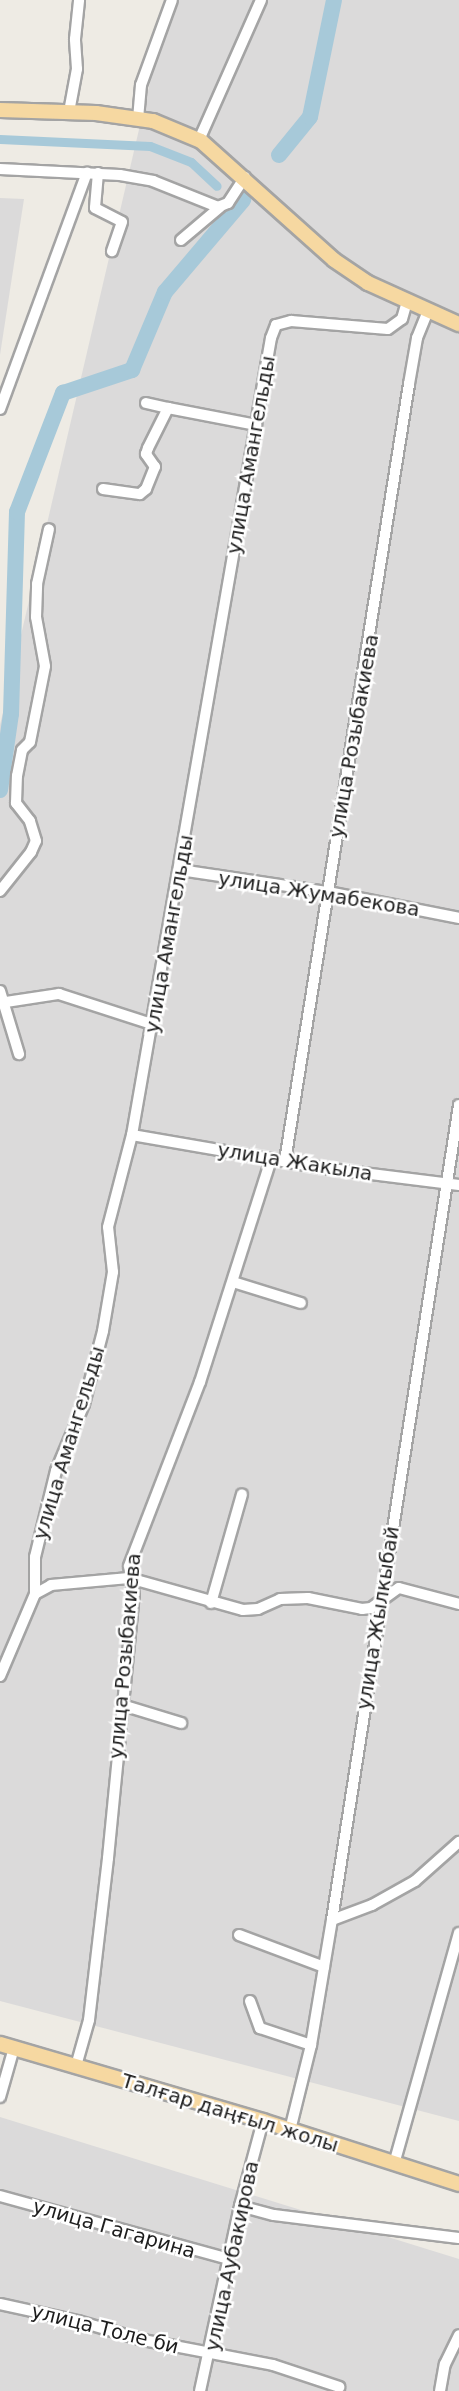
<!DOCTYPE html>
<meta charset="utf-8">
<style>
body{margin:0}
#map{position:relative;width:459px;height:2391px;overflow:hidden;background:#eeebe4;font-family:"DejaVu Sans",sans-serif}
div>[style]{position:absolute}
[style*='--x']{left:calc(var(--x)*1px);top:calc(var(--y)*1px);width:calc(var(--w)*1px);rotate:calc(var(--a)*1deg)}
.residential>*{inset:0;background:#dbdada}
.canal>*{height:9px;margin:-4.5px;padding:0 4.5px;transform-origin:4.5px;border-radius:4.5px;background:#a7c9d9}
.river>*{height:16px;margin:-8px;padding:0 8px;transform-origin:8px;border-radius:8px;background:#a7c9d9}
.roads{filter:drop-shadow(2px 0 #a4a4a4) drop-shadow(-2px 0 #a4a4a4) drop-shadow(0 2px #a4a4a4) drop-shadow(0 -2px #a4a4a4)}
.minor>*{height:10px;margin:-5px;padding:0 5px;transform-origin:5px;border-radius:5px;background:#fff}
.major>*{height:14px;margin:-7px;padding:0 7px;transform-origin:7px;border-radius:7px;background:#f6d8a1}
span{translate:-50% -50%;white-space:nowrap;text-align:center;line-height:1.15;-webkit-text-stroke:5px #fff;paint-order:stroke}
.street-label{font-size:20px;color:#1d1d1d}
</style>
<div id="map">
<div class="residential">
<i style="clip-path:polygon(172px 0,459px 0,459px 2121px,0 2001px,0 725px,162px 31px)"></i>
<i style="clip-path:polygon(0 198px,24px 199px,0 355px)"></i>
<i style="clip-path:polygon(0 2117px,459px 2259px,459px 2391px,0 2391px)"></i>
</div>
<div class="canal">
<i style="--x:0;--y:139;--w:150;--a:2.7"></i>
<i style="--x:150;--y:146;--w:44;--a:21.3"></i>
<i style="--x:191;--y:162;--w:35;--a:43"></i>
</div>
<div class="river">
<i style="--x:279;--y:155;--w:49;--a:-50.8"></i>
<i style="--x:310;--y:117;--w:119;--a:-78.4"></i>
<i style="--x:0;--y:790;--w:77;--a:-81.8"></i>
<i style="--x:11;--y:714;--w:202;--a:-88.3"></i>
<i style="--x:17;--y:512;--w:128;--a:-68.9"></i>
<i style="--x:63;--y:393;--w:73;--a:-18.4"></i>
<i style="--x:132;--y:370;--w:85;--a:-67.1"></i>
<i style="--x:165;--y:292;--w:121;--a:-49.7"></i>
</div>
<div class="roads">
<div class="minor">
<i style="--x:69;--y:112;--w:44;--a:-79.5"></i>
<i style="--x:77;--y:69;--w:30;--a:-94"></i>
<i style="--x:75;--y:39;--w:39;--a:-84"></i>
<i style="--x:138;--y:119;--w:34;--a:-85"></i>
<i style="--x:141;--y:85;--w:90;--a:-70"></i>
<i style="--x:199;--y:140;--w:153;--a:-66.1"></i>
<i style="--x:0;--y:169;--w:120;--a:2.9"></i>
<i style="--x:120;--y:175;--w:34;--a:10"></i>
<i style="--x:153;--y:181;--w:70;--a:21.8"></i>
<i style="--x:218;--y:207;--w:11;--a:-22"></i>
<i style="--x:228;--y:203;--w:31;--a:-57"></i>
<i style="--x:98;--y:173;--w:35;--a:95"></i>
<i style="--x:95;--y:208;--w:30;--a:27"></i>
<i style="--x:122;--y:222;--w:31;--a:109"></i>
<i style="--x:181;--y:240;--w:51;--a:-40.2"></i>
<i style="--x:146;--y:403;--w:23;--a:13"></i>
<i style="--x:0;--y:409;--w:252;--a:-69.8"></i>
<i style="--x:103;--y:489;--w:37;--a:8"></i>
<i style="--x:140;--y:494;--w:8;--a:-40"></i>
<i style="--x:146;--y:489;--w:24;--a:-68"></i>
<i style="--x:155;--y:467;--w:16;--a:-125"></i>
<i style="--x:146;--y:454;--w:6;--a:-72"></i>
<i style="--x:148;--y:448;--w:45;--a:-63.4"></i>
<i style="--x:168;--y:408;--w:90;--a:10.9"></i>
<i style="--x:180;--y:870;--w:150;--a:8.5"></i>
<i style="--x:328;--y:892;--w:134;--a:11.2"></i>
<i style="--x:0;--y:891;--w:50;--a:-51.5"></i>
<i style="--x:31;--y:852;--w:12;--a:-66"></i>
<i style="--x:36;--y:841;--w:21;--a:-107"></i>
<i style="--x:30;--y:821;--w:23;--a:-128"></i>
<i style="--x:16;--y:803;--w:27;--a:-88"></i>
<i style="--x:17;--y:776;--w:26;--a:-79"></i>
<i style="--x:22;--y:750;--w:11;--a:-45"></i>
<i style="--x:30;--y:742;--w:77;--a:-78.8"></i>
<i style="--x:45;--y:666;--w:50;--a:-100.4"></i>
<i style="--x:36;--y:617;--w:33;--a:-88"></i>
<i style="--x:37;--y:584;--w:56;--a:-77.7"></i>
<i style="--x:0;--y:991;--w:66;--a:73.2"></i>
<i style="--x:6;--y:1002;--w:54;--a:-8.6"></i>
<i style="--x:59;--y:994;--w:98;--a:17.9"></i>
<i style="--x:132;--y:1135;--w:194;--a:9.8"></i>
<i style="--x:323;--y:1168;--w:137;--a:7.1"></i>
<i style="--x:285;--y:1161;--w:787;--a:-80.93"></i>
<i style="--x:409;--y:384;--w:47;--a:-80.1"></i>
<i style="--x:417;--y:338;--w:29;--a:-68"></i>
<i style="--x:233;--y:1282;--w:71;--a:17.2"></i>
<i style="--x:35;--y:1594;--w:18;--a:-29"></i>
<i style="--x:51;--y:1585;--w:78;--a:-5.1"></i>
<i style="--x:129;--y:1578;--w:118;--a:15.7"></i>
<i style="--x:243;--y:1610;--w:15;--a:-4"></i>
<i style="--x:258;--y:1609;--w:24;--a:-24"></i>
<i style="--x:280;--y:1599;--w:28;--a:-2"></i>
<i style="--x:308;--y:1598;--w:55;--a:11.5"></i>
<i style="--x:362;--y:1609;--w:9;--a:-6"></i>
<i style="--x:371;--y:1608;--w:34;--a:-36"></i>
<i style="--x:399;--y:1588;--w:62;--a:14.9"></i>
<i style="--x:211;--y:1603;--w:113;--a:-74.1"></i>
<i style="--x:0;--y:1676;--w:89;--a:-66.9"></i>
<i style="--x:35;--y:1594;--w:37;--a:-90"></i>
<i style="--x:35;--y:1557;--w:89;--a:-76.3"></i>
<i style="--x:56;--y:1471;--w:73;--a:-67.3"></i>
<i style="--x:84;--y:1404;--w:75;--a:-75.4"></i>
<i style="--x:103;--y:1331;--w:60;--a:-80.4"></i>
<i style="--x:113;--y:1272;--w:45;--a:-96.3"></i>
<i style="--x:108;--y:1227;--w:95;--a:-75.4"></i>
<i style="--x:132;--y:1135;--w:809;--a:-80.11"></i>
<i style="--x:271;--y:338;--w:14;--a:-69"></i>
<i style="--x:276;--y:325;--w:16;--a:-15"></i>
<i style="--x:291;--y:321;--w:97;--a:4.7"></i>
<i style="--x:388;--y:329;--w:17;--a:-36"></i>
<i style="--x:402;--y:319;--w:19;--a:-74"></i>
<i style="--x:122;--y:1705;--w:62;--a:17"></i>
<i style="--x:332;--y:1920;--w:43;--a:-20.6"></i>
<i style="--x:372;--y:1905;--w:49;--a:-29.2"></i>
<i style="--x:415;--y:1881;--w:59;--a:-41.6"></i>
<i style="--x:239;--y:1935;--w:91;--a:20.6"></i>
<i style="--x:250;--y:2001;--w:29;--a:70"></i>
<i style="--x:260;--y:2028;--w:54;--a:18.4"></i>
<i style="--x:76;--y:2066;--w:48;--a:-74.2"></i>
<i style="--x:89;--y:2020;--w:163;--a:-83.3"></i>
<i style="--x:108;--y:1858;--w:265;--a:-84.4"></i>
<i style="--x:134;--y:1594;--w:28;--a:-100"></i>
<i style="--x:129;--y:1566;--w:197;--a:-68.9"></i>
<i style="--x:200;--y:1382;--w:234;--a:-72.3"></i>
<i style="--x:0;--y:2097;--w:51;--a:-74.1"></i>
<i style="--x:290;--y:2130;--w:88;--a:-76.1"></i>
<i style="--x:311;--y:2045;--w:127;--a:-80.5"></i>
<i style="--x:332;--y:1920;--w:825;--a:-81.14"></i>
<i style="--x:394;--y:2164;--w:240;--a:-74.3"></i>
<i style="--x:0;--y:2196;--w:237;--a:15.4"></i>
<i style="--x:240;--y:2206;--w:35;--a:15"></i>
<i style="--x:274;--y:2215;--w:186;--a:7.1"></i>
<i style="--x:0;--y:2304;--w:80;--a:12.3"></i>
<i style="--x:78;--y:2321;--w:68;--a:16.3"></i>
<i style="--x:143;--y:2340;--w:132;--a:10.9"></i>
<i style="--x:273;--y:2365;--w:70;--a:18.4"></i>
<i style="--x:200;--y:2391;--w:189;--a:-77.8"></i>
<i style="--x:240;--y:2206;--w:88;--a:-74.9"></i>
<i style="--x:440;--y:2391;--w:27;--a:-80"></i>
<i style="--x:445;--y:2364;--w:32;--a:-64"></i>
</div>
<div class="major">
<i style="--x:0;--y:110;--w:96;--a:1.8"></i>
<i style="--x:96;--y:113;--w:58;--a:8"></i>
<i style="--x:153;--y:121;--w:52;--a:22.6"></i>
<i style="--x:201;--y:141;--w:178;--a:41.8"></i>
<i style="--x:334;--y:260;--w:41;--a:34.1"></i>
<i style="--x:368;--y:283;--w:100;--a:24.3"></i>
<i style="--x:0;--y:2044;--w:274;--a:16.3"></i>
<i style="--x:263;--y:2121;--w:206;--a:17.8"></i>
</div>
</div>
<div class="street-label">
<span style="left:251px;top:455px;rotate:-80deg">улица Амангельды</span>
<span style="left:354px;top:736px;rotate:-80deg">улица Розыбакиева</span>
<span style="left:319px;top:894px;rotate:9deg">улица Жумабекова</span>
<span style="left:169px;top:934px;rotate:-80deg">улица Амангельды</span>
<span style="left:295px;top:1162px;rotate:9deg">улица Жакыла</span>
<span style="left:69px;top:1443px;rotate:-73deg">улица Амангельды</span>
<span style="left:378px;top:1618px;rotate:-81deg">улица Жылкыбай</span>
<span style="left:125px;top:1656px;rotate:-85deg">улица Розыбакиева</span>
<span style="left:230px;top:2113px;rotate:17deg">Талғар даңғыл жолы</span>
<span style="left:114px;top:2229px;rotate:16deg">улица Гагарина</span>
<span style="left:232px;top:2256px;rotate:-78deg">улица Аубакирова</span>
<span style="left:105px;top:2329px;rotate:14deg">улица Толе би</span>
</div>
</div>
